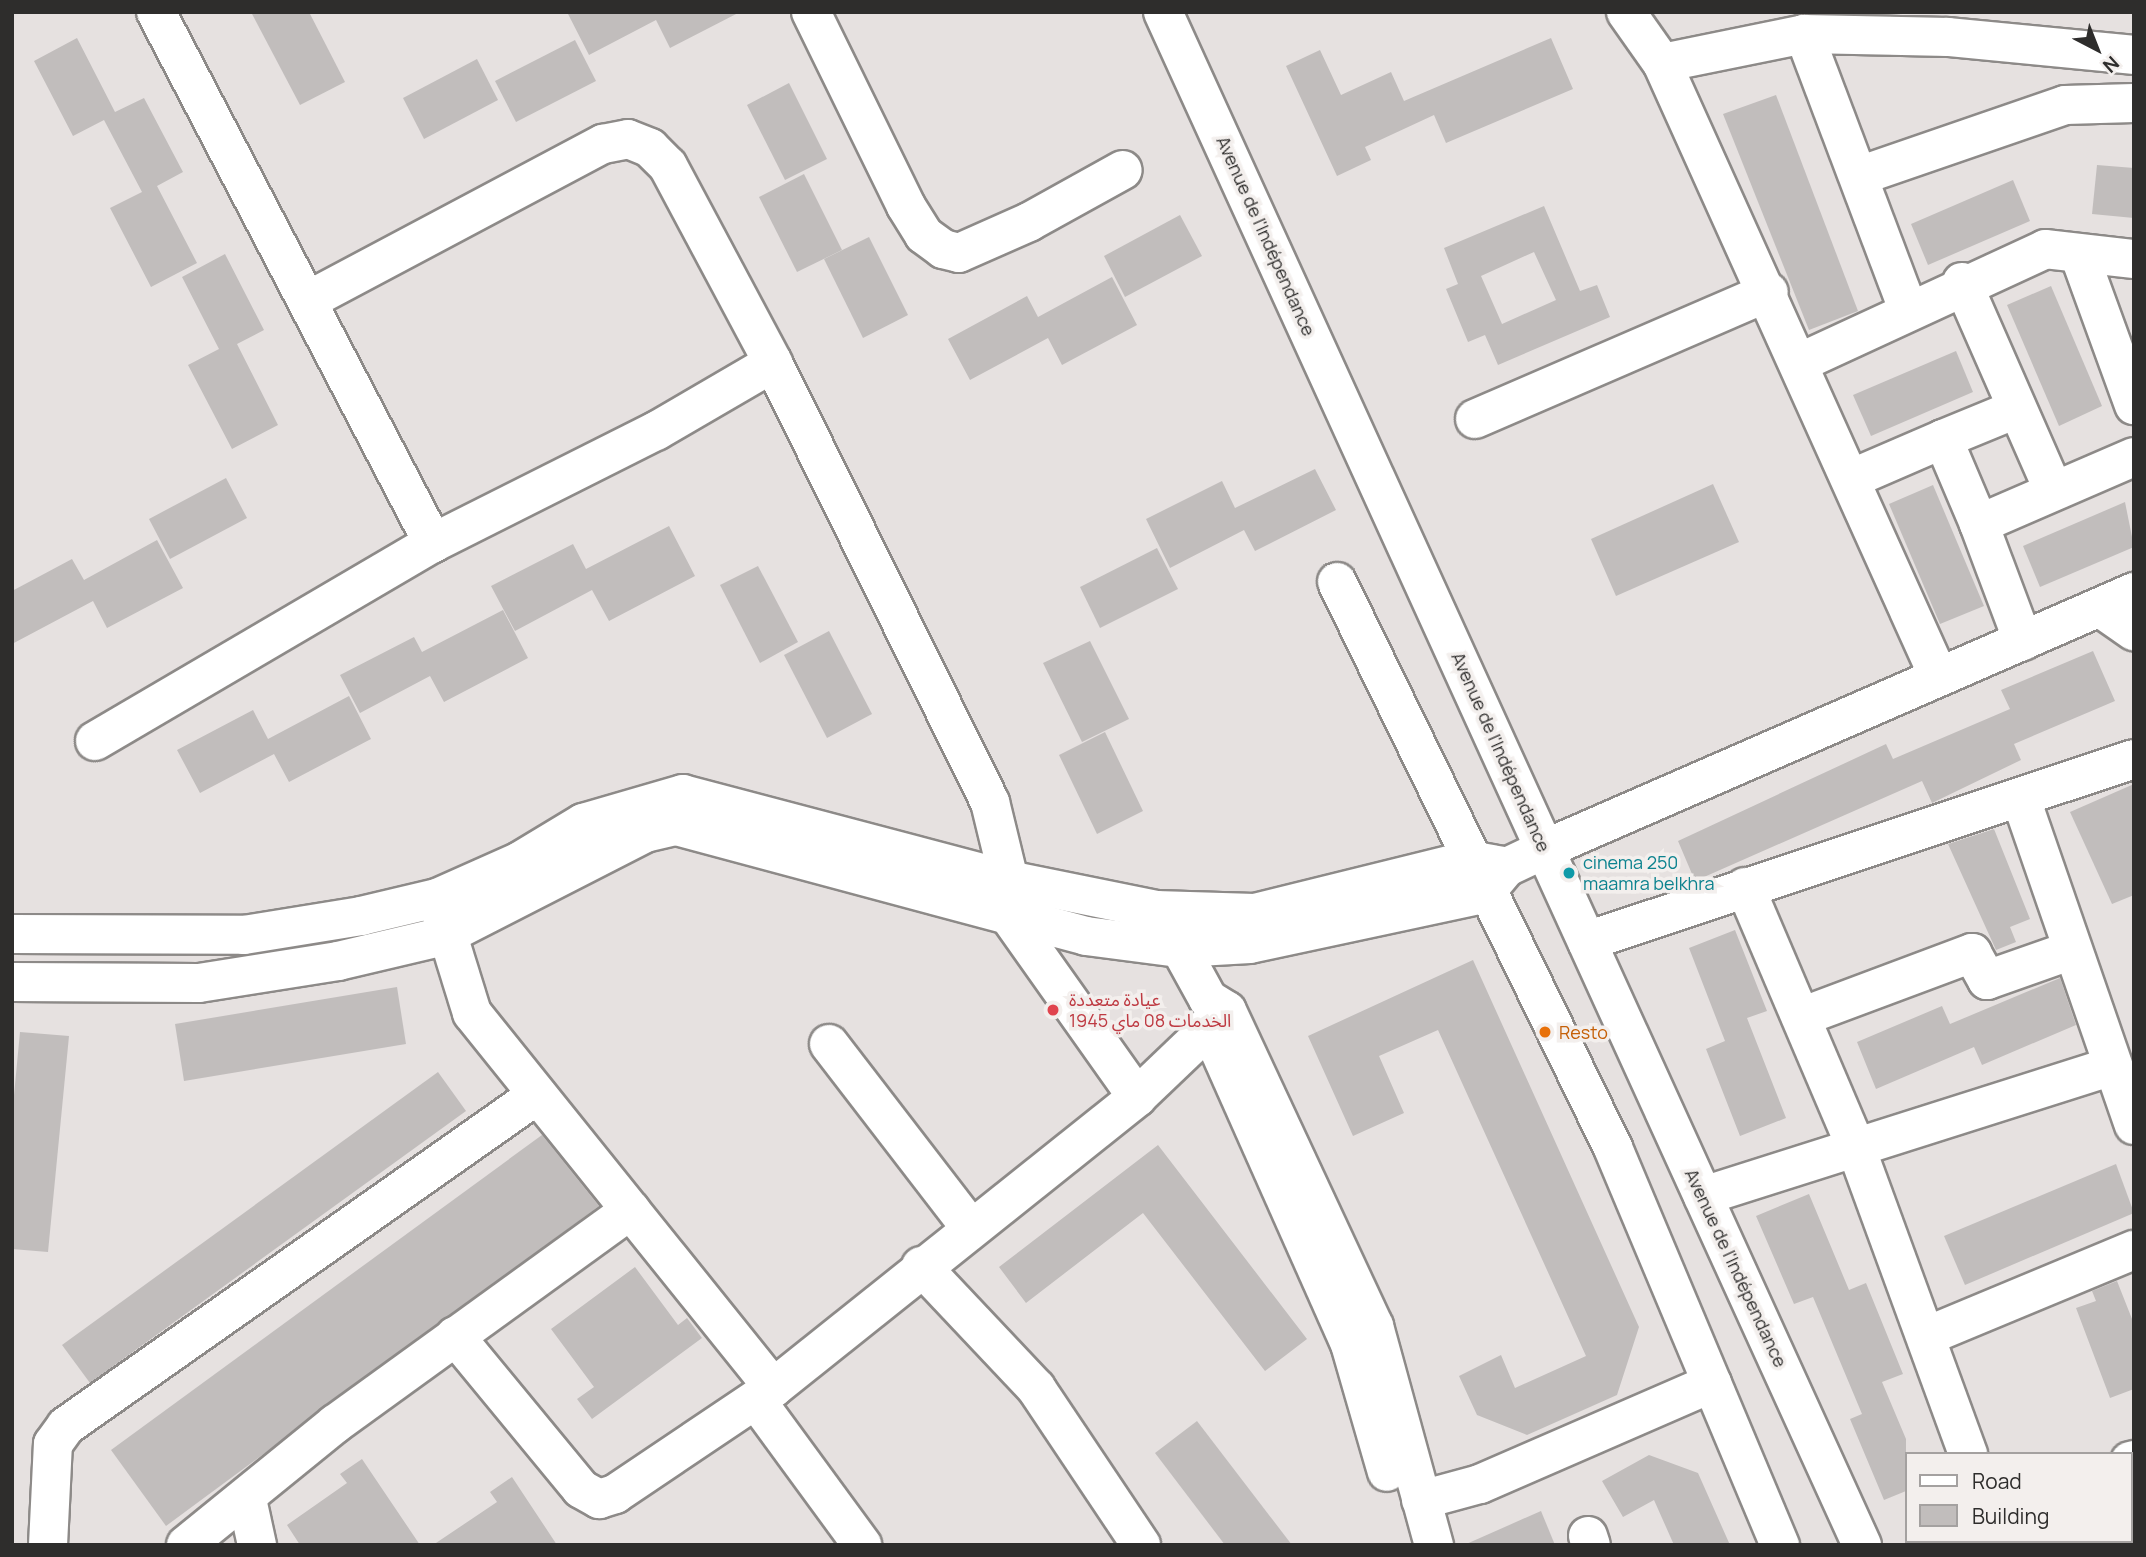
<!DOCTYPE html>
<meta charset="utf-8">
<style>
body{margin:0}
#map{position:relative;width:2146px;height:1557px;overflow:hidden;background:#e6e1e0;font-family:Manrope,"Noto Sans Arabic",sans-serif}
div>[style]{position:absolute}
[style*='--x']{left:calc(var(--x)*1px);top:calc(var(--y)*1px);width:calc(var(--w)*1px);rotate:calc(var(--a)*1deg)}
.building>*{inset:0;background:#c1bdbc}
.roads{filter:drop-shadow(2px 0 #8d8a88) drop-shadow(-2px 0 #8d8a88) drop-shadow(0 2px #8d8a88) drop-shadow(0 -2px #8d8a88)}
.street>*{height:38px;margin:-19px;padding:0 19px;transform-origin:19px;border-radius:19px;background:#fff}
.secondary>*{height:38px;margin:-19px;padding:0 19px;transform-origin:19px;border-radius:19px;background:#fff}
.dots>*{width:19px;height:19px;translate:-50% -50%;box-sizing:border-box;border:4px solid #f3efed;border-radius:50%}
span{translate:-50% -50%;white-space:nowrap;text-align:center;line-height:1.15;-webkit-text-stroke:7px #f3efed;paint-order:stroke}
.street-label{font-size:18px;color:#2e2d2c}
.culture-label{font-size:18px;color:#0d838f}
.left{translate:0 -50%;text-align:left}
.health-label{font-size:18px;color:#be3a42}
.food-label{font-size:18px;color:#c56008}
.frame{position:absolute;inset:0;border:14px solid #2e2d2c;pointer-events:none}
.legend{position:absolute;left:1905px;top:1452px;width:228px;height:91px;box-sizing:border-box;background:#f3efed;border:2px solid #a4a1a0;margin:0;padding:9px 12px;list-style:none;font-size:21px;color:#2e2d2c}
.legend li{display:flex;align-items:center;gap:14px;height:35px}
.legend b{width:35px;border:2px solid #a4a1a0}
.north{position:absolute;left:2062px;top:14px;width:70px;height:70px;-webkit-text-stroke:5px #f3efed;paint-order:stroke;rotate:138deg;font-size:19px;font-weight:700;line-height:28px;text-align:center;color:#2e2d2c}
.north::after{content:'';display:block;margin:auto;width:24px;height:32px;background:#2e2d2c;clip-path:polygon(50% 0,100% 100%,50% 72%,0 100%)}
</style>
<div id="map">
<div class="building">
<i style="clip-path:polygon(251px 12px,309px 12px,345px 82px,300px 105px)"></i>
<i style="clip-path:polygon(567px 12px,740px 12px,670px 48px,656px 20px,589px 55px)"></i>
<i style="clip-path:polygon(77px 38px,115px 112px,144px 98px,183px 172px,157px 186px,197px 263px,151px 287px,110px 208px,142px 192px,104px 120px,73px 136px,34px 61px)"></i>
<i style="clip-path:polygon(1551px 38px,1573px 89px,1446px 143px,1434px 115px,1365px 147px,1371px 160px,1337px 176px,1286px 66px,1320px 50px,1341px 95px,1391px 72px,1404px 101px)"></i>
<i style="clip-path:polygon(575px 40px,596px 81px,516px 122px,495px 81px)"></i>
<i style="clip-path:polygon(477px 59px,498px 100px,424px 139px,403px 98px)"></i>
<i style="clip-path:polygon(789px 83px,827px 159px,785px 180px,747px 105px)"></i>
<i style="clip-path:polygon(1776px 95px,1858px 311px,1809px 330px,1723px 114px)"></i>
<i style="clip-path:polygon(2097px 165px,2134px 168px,2134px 218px,2092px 214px)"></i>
<i style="clip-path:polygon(804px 174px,842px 250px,797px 272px,759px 197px)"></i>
<i style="clip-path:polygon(2013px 180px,2030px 221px,1928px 265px,1911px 224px)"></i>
<i style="clip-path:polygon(evenodd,1544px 206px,1580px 291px,1597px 285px,1610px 317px,1498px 365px,1485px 335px,1468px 342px,1446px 289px,1458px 284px,1444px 248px,1544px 206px,1534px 252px,1556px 300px,1502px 324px,1481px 276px,1534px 252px)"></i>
<i style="clip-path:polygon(1180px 215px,1202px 256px,1125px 297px,1104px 256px)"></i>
<i style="clip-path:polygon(869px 237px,908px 315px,863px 338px,824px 259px)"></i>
<i style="clip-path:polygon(225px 254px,264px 330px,237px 344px,278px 425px,232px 449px,188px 365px,219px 349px,182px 277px)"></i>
<i style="clip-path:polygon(1112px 277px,1137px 325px,1062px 365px,1048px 338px,970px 380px,948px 339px,1027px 296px,1038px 317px)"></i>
<i style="clip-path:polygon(2051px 286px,2102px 406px,2059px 426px,2007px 305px)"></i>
<i style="clip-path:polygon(1956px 351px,1973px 392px,1871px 436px,1853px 395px)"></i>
<i style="clip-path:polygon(1315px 469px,1336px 510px,1255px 551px,1244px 530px,1170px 568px,1146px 519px,1222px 481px,1235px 508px)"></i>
<i style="clip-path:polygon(226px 478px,247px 518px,170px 559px,149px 519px)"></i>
<i style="clip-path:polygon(1713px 484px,1739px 542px,1616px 596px,1591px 539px)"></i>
<i style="clip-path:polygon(1933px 485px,1984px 606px,1940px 624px,1889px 504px)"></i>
<i style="clip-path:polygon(2125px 502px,2134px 547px,2040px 587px,2023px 546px)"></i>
<i style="clip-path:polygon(669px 526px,695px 576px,609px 621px,592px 590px,515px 631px,491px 586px,573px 544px,586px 569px)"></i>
<i style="clip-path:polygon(157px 540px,183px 588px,107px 628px,93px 601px,12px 644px,12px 591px,72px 559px,84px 580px)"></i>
<i style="clip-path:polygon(1157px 548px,1178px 589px,1100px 628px,1080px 587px)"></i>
<i style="clip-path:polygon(758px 566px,798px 642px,760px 663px,720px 585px)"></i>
<i style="clip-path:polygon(503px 610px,528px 658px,444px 702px,430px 676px,360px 713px,340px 675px,414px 637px,422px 652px)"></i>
<i style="clip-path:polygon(829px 631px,872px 714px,827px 738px,784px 655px)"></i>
<i style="clip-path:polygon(1090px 641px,1129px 719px,1082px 742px,1043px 663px)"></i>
<i style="clip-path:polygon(2093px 651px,2115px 701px,2014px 744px,2021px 760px,1932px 803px,1922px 781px,1695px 881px,1678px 841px,1886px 744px,1893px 759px,2010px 709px,2001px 690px)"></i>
<i style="clip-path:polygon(349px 696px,371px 739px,289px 782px,274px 754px,200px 793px,177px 750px,253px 710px,268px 739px)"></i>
<i style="clip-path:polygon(1105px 732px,1143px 811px,1097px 834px,1059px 755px)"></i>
<i style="clip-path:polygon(2134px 784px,2134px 895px,2112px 904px,2070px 812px)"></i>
<i style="clip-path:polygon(1994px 829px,2030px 919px,2010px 927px,2016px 942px,1996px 950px,1948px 844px)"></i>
<i style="clip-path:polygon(1735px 930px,1767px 1011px,1747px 1018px,1786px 1118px,1740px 1136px,1706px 1049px,1725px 1041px,1689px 948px)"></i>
<i style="clip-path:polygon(1473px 960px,1639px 1327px,1617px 1395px,1527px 1435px,1477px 1415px,1459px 1376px,1501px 1355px,1515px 1388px,1586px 1356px,1438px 1030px,1379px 1056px,1404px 1113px,1353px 1136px,1308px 1036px)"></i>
<i style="clip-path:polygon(2060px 978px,2076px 1025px,1982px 1065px,1974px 1047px,1876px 1089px,1857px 1042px,1942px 1006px,1950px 1024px)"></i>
<i style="clip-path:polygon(397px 987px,406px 1044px,184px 1081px,175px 1024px)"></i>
<i style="clip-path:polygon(20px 1032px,69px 1036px,48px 1252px,12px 1249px,12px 1116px)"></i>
<i style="clip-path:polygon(438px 1072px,466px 1111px,90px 1383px,62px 1345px)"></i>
<i style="clip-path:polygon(542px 1135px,599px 1206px,166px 1526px,111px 1450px)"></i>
<i style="clip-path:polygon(1158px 1145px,1307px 1339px,1265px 1371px,1143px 1213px,1026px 1303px,999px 1267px)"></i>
<i style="clip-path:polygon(2116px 1164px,2134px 1213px,1965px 1285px,1944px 1236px)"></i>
<i style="clip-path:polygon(1809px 1194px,1849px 1290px,1866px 1283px,1903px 1374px,1882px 1382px,1906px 1439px,1906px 1491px,1884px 1500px,1850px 1419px,1862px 1414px,1813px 1297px,1794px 1304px,1756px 1216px)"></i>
<i style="clip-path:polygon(635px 1267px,678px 1325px,687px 1318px,702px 1338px,592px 1419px,577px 1399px,594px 1387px,551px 1329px)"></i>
<i style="clip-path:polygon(2117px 1281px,2134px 1324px,2134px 1389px,2110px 1398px,2076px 1308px,2096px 1301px,2092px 1291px)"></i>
<i style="clip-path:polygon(1197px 1421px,1292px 1545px,1225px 1545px,1155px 1453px)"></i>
<i style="clip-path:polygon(1649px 1455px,1698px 1473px,1730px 1545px,1674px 1545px,1654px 1500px,1623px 1517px,1602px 1481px)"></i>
<i style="clip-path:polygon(362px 1459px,420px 1545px,300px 1545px,287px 1525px,347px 1483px,340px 1474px)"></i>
<i style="clip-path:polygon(512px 1477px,557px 1545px,433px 1545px,497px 1502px,490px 1492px)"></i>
<i style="clip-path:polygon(1541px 1511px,1555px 1545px,1464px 1545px)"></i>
</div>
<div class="roads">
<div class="street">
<i style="--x:156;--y:12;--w:599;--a:62.45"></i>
<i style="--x:811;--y:12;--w:216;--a:63.9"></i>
<i style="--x:906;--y:206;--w:34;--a:58"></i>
<i style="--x:924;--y:235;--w:24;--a:36"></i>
<i style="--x:943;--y:249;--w:16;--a:14"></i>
<i style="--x:959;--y:253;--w:77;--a:-23.9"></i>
<i style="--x:1029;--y:222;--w:107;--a:-29"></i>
<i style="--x:1626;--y:12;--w:62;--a:54.8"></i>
<i style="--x:1662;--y:63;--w:671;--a:65.73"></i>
<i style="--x:1804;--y:34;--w:144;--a:1.2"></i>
<i style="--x:1948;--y:37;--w:187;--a:5.5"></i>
<i style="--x:1662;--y:63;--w:145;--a:-11.5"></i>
<i style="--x:1804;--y:34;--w:294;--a:69.3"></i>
<i style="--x:1859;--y:176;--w:218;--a:-19"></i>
<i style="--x:2065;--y:105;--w:69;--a:-1.7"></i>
<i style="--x:2079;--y:254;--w:161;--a:70"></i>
<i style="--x:1962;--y:282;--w:226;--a:66.3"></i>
<i style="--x:309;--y:300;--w:333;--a:-28"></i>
<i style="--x:603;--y:144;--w:25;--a:-11"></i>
<i style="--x:628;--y:139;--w:24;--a:22"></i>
<i style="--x:650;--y:148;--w:25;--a:45"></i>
<i style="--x:668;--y:166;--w:223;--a:61.9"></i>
<i style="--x:773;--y:363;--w:490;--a:63.7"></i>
<i style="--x:990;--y:802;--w:80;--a:76.3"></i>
<i style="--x:1009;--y:880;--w:36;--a:90"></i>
<i style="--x:1009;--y:916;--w:222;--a:54.7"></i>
<i style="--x:1801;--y:362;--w:269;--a:-24.8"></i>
<i style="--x:2045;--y:249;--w:90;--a:6.4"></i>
<i style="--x:1475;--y:419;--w:320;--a:-23.4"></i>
<i style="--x:1943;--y:439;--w:79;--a:-22.3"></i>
<i style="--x:1853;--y:478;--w:98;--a:-23.4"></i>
<i style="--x:1943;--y:439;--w:92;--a:67"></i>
<i style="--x:1979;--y:524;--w:169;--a:-23.4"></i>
<i style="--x:1979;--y:524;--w:125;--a:69.4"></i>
<i style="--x:1337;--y:582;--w:630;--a:64"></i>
<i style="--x:1613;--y:1148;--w:431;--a:67.2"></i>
<i style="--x:2102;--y:609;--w:39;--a:35"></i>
<i style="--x:95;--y:741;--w:392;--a:-30.4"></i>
<i style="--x:433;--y:543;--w:250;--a:-26.7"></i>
<i style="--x:656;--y:431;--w:135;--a:-30.2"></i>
<i style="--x:2021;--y:799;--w:345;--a:70.9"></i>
<i style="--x:1545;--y:849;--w:643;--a:-23.57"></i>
<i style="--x:1745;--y:887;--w:280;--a:66.9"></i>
<i style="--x:1855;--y:1145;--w:329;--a:69.9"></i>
<i style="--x:438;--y:903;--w:115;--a:72.8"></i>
<i style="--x:472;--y:1013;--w:481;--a:51.2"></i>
<i style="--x:1587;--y:941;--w:576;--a:-18.4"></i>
<i style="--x:1180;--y:948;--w:58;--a:61.2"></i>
<i style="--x:1208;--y:999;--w:22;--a:32"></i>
<i style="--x:1227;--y:1011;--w:348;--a:65"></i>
<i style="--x:1374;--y:1326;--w:227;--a:74.7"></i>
<i style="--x:1801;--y:1017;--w:183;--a:-20.5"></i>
<i style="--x:1972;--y:953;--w:31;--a:61"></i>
<i style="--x:1987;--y:980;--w:90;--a:-19.4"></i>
<i style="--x:1208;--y:1025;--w:349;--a:66"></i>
<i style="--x:1350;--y:1344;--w:133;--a:73.9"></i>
<i style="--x:829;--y:1044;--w:231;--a:52.4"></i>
<i style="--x:1703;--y:1196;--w:430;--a:-17.6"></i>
<i style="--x:921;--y:1266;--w:168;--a:46.7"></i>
<i style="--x:1036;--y:1388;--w:189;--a:56.2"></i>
<i style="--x:455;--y:1336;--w:198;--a:50.5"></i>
<i style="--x:581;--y:1489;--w:21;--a:29"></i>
<i style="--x:599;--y:1499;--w:17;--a:-17"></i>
<i style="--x:615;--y:1494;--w:190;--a:-33.9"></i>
<i style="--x:773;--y:1388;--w:466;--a:-38.6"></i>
<i style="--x:1137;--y:1097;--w:124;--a:-43.7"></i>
<i style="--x:1927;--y:1336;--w:224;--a:-22.6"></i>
<i style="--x:756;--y:1400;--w:180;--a:53.8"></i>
<i style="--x:2130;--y:1461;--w:4;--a:-14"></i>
<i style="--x:247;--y:1499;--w:47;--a:77.7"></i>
<i style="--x:1421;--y:1500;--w:61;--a:-15.2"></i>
<i style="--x:1480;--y:1484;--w:253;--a:-23.5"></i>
<i style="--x:1588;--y:1536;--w:9;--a:72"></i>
<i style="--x:48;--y:1545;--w:101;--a:-87.2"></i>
<i style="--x:53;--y:1444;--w:22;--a:-54"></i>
<i style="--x:66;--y:1426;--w:576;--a:-35.1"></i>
<i style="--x:186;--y:1545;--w:192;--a:-39.1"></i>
<i style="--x:335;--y:1424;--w:365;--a:-35.9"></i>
</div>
<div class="secondary">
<i style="--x:1163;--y:12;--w:1685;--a:65.49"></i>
<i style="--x:12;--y:934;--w:232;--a:0.2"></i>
<i style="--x:244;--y:935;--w:119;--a:-9.2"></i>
<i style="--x:361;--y:916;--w:78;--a:-13.3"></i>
<i style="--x:437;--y:898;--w:91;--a:-24"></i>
<i style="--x:520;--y:861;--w:74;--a:-31.1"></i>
<i style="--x:583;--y:823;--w:104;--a:-16.2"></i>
<i style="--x:683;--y:794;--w:337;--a:14.8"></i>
<i style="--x:1009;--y:880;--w:150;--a:11.5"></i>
<i style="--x:1156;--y:910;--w:99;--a:1.7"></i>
<i style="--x:1255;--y:913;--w:220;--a:-13.9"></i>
<i style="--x:1469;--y:860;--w:39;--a:10"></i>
<i style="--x:12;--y:982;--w:187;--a:0.3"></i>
<i style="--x:199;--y:983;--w:141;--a:-9"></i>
<i style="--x:338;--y:961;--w:109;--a:-13.3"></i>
<i style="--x:444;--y:936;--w:226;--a:-27.1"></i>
<i style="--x:645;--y:833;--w:32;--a:-13"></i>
<i style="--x:676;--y:826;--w:424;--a:15"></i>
<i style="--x:1086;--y:936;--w:95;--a:7.3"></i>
<i style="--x:1180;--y:948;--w:70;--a:-3.3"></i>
<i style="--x:1250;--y:944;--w:239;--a:-12.1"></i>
<i style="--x:1484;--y:894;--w:35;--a:-50"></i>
<i style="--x:1507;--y:867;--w:42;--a:-25.3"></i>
</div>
</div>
<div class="dots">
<i style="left:1569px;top:873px;background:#0f9aa8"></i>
<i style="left:1053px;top:1010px;background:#e0444e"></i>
<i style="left:1545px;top:1032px;background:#e8710a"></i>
</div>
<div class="street-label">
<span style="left:1266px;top:236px;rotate:66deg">Avenue de l'Indépendance</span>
<span style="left:1501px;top:752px;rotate:66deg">Avenue de l'Indépendance</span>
<span style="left:1736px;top:1268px;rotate:65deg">Avenue de l'Indépendance</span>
</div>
<div class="culture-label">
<span class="left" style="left:1583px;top:873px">cinema 250<br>maamra belkhra</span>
</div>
<div class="health-label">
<span class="left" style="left:1069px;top:1010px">عيادة متعددة<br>الخدمات 08 ماي 1945</span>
</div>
<div class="food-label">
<span class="left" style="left:1559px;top:1032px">Resto</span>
</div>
<div class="frame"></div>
<ul class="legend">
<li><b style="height:9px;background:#fff"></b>Road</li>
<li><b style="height:19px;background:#c1bdbc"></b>Building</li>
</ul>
<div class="north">N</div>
</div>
